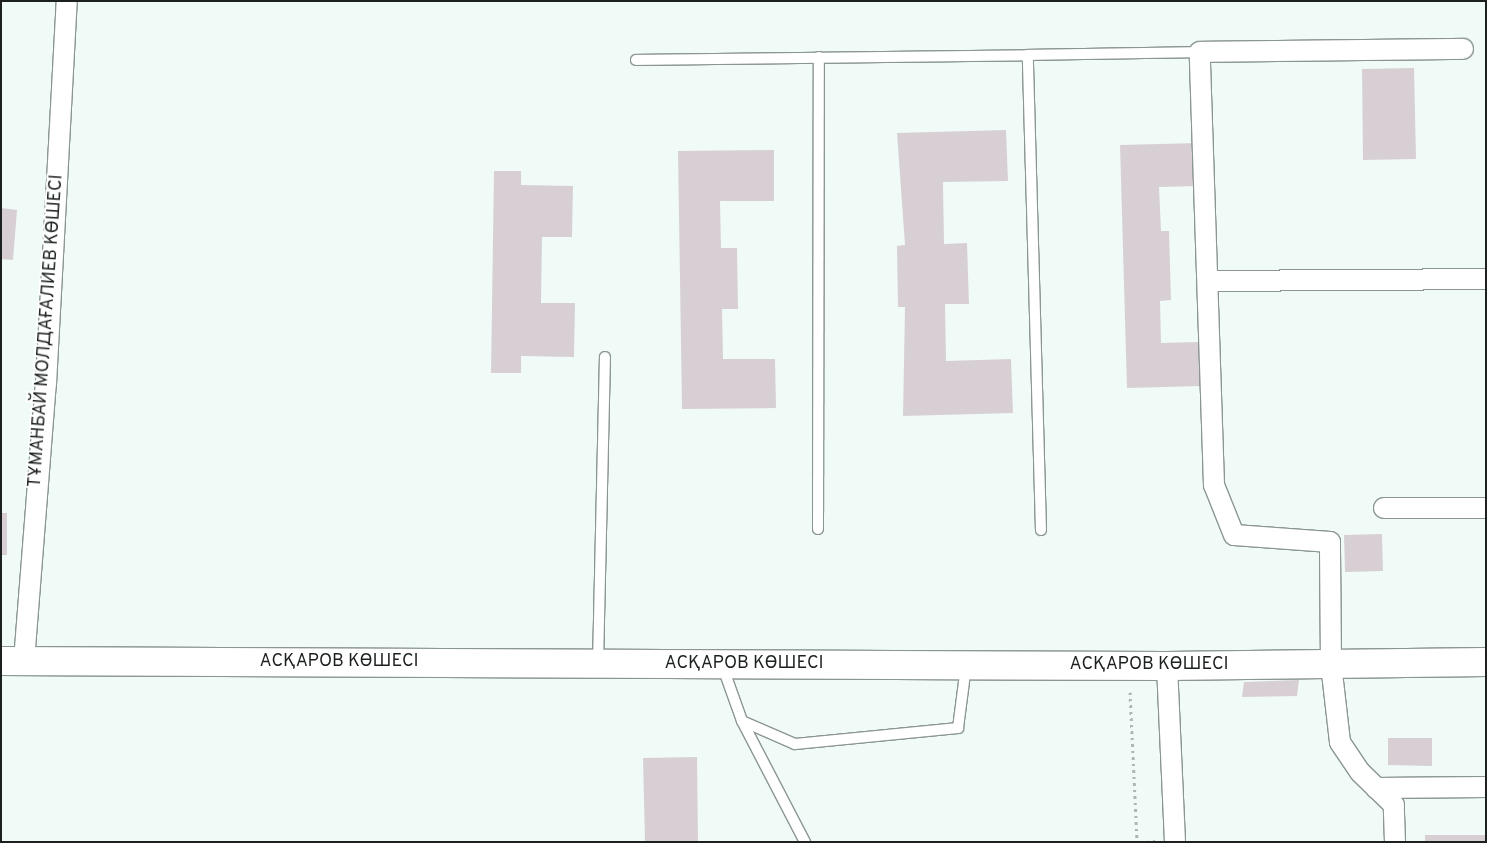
<!DOCTYPE html>
<meta charset="utf-8">
<style>
body{margin:0}
#map{position:relative;width:1487px;height:843px;overflow:hidden;background:#f0fbf8;font-family:Overpass,sans-serif}
div>[style]{position:absolute}
[style*='--x']{left:calc(var(--x)*1px);top:calc(var(--y)*1px);width:calc(var(--w)*1px);rotate:calc(var(--a)*1deg)}
.building>*{inset:0;background:#d8cfd4}
.path>*{height:3px;margin-top:-1.5px;transform-origin:0;background:repeating-linear-gradient(90deg,#aeb6b4 0 2.5px,transparent 0 6.5px)}
.roads{filter:drop-shadow(1px 0 #8b9693) drop-shadow(-1px 0 #8b9693) drop-shadow(0 1px #8b9693) drop-shadow(0 -1px #8b9693)}
.service>*{height:10px;margin:-5px;padding:0 5px;transform-origin:5px;border-radius:5px;background:#fff}
.minor>*{height:20px;margin:-10px;padding:0 10px;transform-origin:10px;border-radius:10px;background:#fff}
.secondary>*{height:28px;margin:-14px;padding:0 14px;transform-origin:14px;border-radius:14px;background:#fff}
span{translate:-50% -50%;white-space:nowrap;text-align:center;line-height:1.15;-webkit-text-stroke:4px #fff;paint-order:stroke}
.street-label{font-size:18px;color:#1c201f}
.frame{position:absolute;inset:0;border:2px solid #1c201f;pointer-events:none}
</style>
<div id="map">
<div class="building">
<i style="clip-path:polygon(1414px 68px,1416px 159px,1363px 160px,1362px 69px)"></i>
<i style="clip-path:polygon(1006px 130px,1008px 181px,943px 182px,944px 244px,967px 243px,969px 304px,945px 304px,946px 361px,1011px 359px,1013px 413px,903px 416px,905px 307px,898px 307px,897px 246px,905px 245px,897px 133px)"></i>
<i style="clip-path:polygon(1198px 143px,1199px 186px,1159px 187px,1161px 231px,1169px 231px,1171px 300px,1160px 301px,1161px 343px,1200px 342px,1201px 386px,1127px 388px,1120px 145px)"></i>
<i style="clip-path:polygon(774px 150px,774px 201px,720px 201px,721px 248px,737px 248px,738px 309px,722px 309px,723px 359px,775px 359px,776px 408px,682px 409px,678px 151px)"></i>
<i style="clip-path:polygon(494px 171px,521px 171px,521px 185px,573px 186px,572px 237px,542px 237px,541px 303px,575px 303px,574px 357px,521px 356px,521px 373px,491px 373px)"></i>
<i style="clip-path:polygon(1px 208px,17px 210px,13px 260px,1px 259px)"></i>
<i style="clip-path:polygon(1px 513px,7px 513px,7px 555px,1px 555px)"></i>
<i style="clip-path:polygon(1382px 534px,1383px 571px,1345px 572px,1344px 535px)"></i>
<i style="clip-path:polygon(1299px 680px,1297px 696px,1242px 697px,1244px 682px)"></i>
<i style="clip-path:polygon(1388px 738px,1432px 738px,1432px 766px,1388px 765px)"></i>
<i style="clip-path:polygon(697px 757px,698px 842px,645px 842px,643px 758px)"></i>
<i style="clip-path:polygon(1425px 835px,1486px 835px,1486px 842px,1425px 842px)"></i>
</div>
<div class="path">
<i style="--x:1130;--y:692;--w:150;--a:87.3"></i>
<i style="--x:1147;--y:842;--w:8;--a:-7"></i>
</div>
<div class="roads">
<div class="service">
<i style="--x:636;--y:60;--w:392;--a:-0.7"></i>
<i style="--x:818;--y:529;--w:472;--a:-89.9"></i>
<i style="--x:1041;--y:530;--w:475;--a:-91.6"></i>
<i style="--x:1028;--y:55;--w:172;--a:-1"></i>
<i style="--x:598;--y:664;--w:307;--a:-88.7"></i>
<i style="--x:722;--y:665;--w:59;--a:70.3"></i>
<i style="--x:742;--y:721;--w:58;--a:23.5"></i>
<i style="--x:795;--y:744;--w:164;--a:-5.6"></i>
<i style="--x:958;--y:728;--w:63;--a:-82.6"></i>
<i style="--x:742;--y:721;--w:136;--a:62.5"></i>
</div>
<div class="minor">
<i style="--x:1209;--y:281;--w:277;--a:-0.4"></i>
<i style="--x:1384;--y:508;--w:102;--a:0"></i>
<i style="--x:24;--y:661;--w:278;--a:-85.5"></i>
<i style="--x:46;--y:384;--w:384;--a:-86.9"></i>
<i style="--x:1167;--y:666;--w:176;--a:87.4"></i>
<i style="--x:1376;--y:788;--w:110;--a:-0.5"></i>
<i style="--x:1395;--y:842;--w:37;--a:-92"></i>
<i style="--x:1394;--y:805;--w:47;--a:-135.9"></i>
<i style="--x:1360;--y:772;--w:36;--a:-124"></i>
<i style="--x:1340;--y:742;--w:79;--a:-96.6"></i>
<i style="--x:1331;--y:664;--w:122;--a:-90.5"></i>
<i style="--x:1330;--y:542;--w:96;--a:-175.8"></i>
<i style="--x:1234;--y:535;--w:54;--a:-111.8"></i>
<i style="--x:1214;--y:485;--w:433;--a:-91.9"></i>
<i style="--x:1200;--y:52;--w:263;--a:-0.7"></i>
</div>
<div class="secondary">
<i style="--x:1;--y:661;--w:1166;--a:0.25"></i>
<i style="--x:1167;--y:666;--w:319;--a:-0.7"></i>
</div>
</div>
<div class="street-label">
<span style="left:47px;top:331px;rotate:-86deg">ТҰМАНБАЙ МОЛДАҒАЛИЕВ КӨШЕСІ</span>
<span style="left:339px;top:662px">АСҚАРОВ КӨШЕСІ</span>
<span style="left:744px;top:664px">АСҚАРОВ КӨШЕСІ</span>
<span style="left:1149px;top:665px">АСҚАРОВ КӨШЕСІ</span>
</div>
<div class="frame"></div>
</div>
